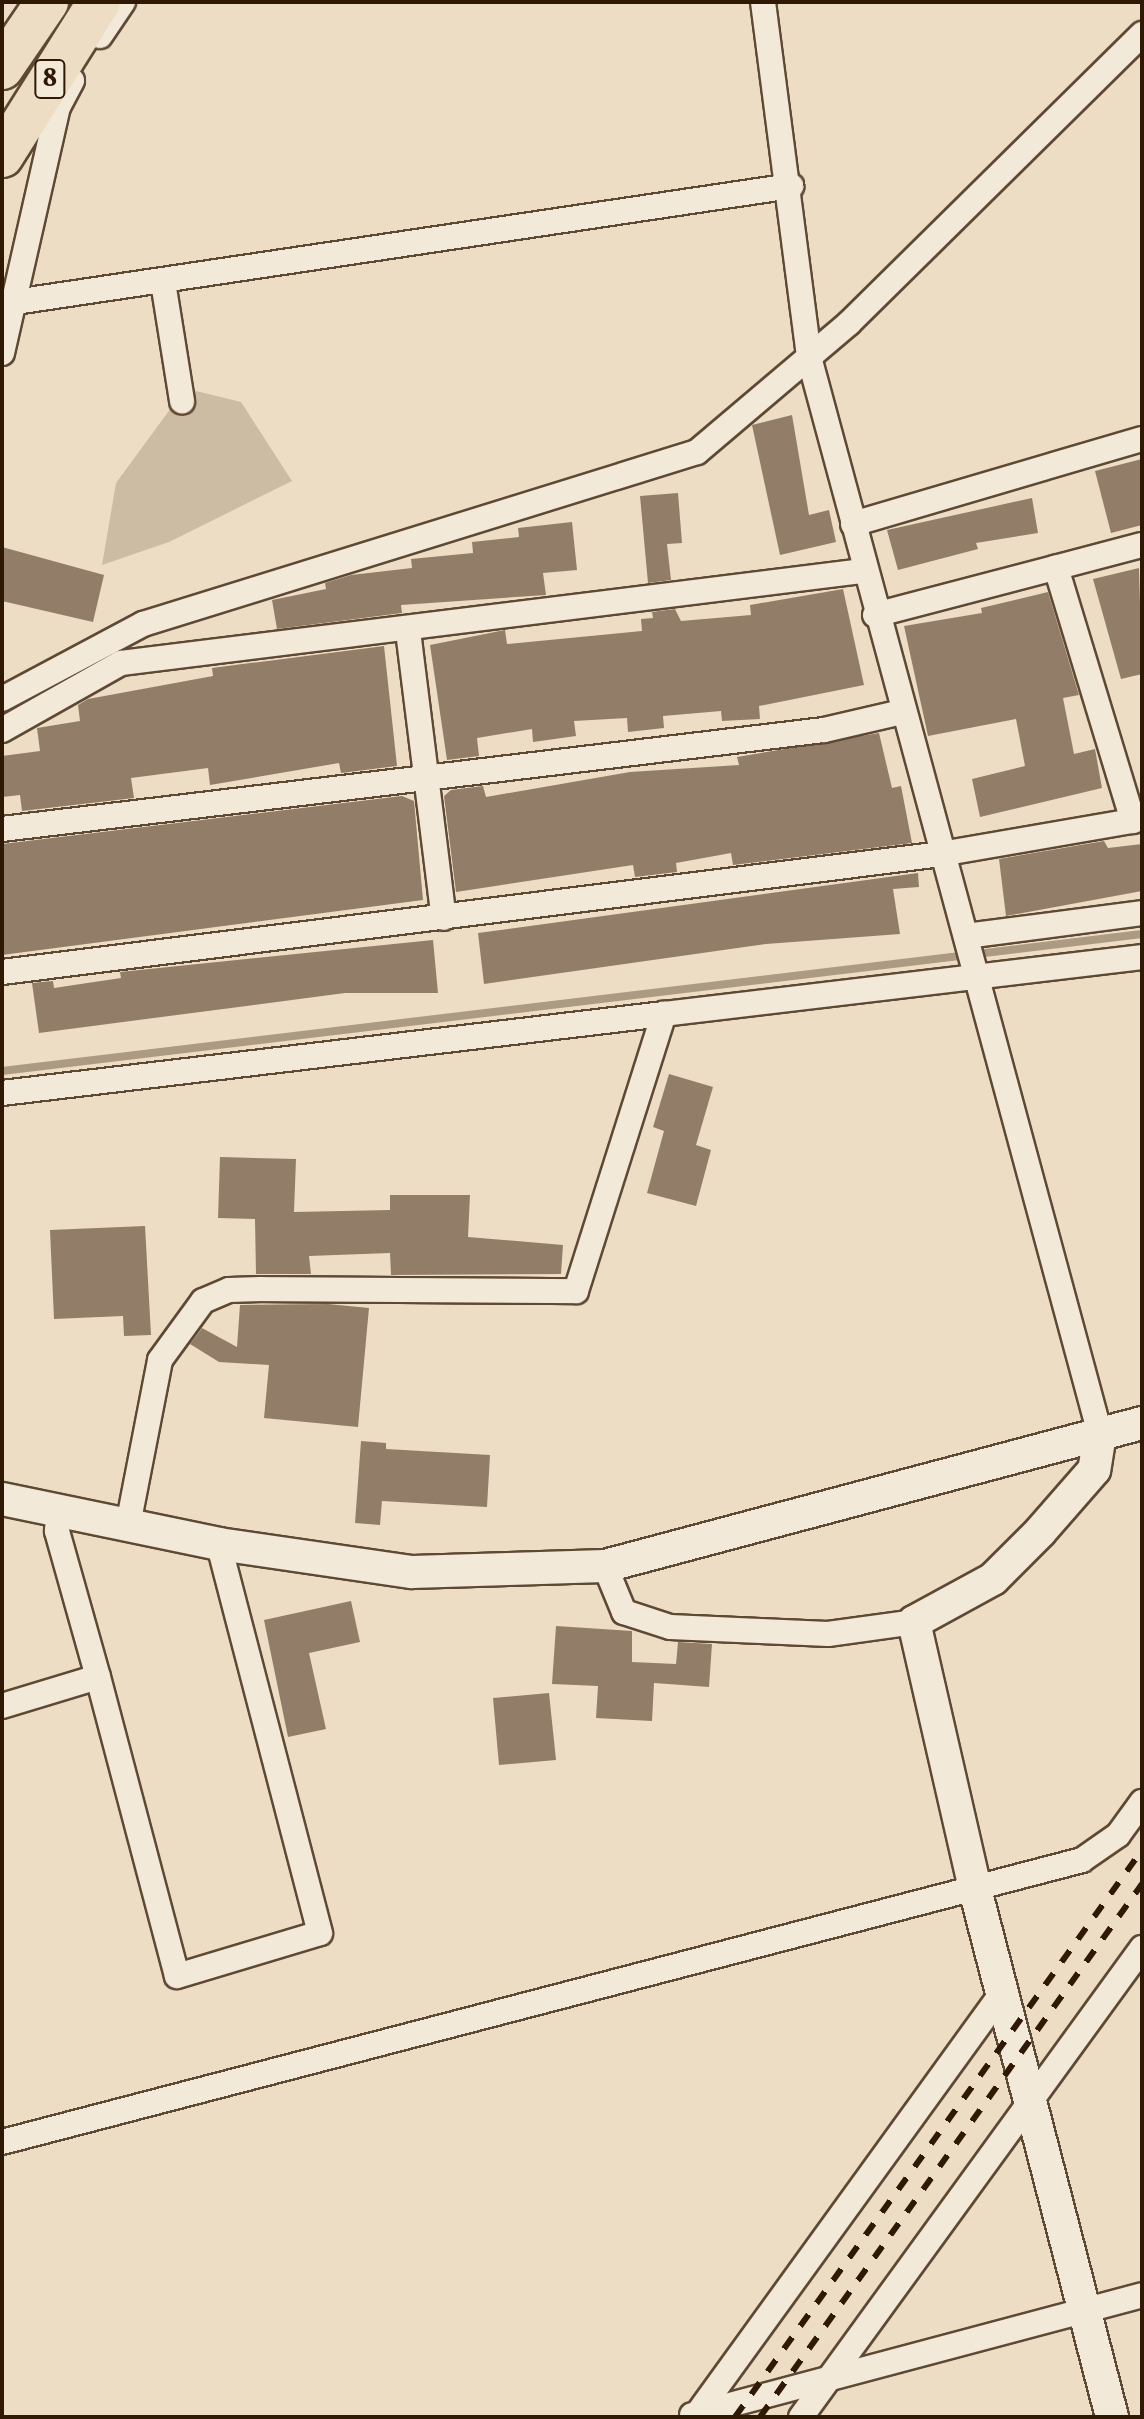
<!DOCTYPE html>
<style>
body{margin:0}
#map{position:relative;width:1144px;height:2419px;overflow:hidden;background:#edddc5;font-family:Vollkorn,serif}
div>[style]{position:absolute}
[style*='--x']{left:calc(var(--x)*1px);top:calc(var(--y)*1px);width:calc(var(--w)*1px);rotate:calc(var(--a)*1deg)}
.green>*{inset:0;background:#cdbca4}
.stream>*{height:8px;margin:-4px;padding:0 4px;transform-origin:4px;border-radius:4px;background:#ac9a83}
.building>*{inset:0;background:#927e68}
.roads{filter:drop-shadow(2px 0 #5e4934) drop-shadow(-2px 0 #5e4934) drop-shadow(0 2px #5e4934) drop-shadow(0 -2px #5e4934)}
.minor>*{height:24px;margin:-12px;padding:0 12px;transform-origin:12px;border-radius:12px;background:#f3e9d9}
.tertiary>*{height:32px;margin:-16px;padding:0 16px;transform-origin:16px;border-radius:16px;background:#f3e9d9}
.trunk>*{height:42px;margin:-21px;padding:0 21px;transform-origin:21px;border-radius:21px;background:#edddc5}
.rail>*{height:6px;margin-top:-3px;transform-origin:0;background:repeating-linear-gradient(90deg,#2f1804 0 14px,transparent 0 28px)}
span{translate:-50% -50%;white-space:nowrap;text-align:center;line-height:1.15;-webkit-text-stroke:6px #f3e9d9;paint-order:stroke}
.shield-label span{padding:2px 6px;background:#f3e9d9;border:2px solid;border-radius:6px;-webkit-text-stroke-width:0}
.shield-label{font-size:28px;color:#2f1804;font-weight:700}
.frame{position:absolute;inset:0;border:4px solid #2f1804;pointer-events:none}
</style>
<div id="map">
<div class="green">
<i style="clip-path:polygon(196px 391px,241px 402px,292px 481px,169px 542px,102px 565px,116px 483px,171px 408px)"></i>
</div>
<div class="stream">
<i style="--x:2;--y:1071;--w:1148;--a:-6.85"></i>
</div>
<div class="building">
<i style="clip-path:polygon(792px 415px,809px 515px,829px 510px,836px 542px,780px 555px,752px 425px)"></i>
<i style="clip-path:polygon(1142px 459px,1142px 525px,1111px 533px,1095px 471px)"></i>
<i style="clip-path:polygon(678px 493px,682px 543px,667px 544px,671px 580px,648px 583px,640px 496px)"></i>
<i style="clip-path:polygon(1032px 498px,1038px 533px,976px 543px,978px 549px,898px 570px,887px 530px)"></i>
<i style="clip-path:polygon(572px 522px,577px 570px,543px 573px,546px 595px,401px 605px,402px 613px,277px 629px,272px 600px,326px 589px,325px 583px,351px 575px,412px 568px,411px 559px,473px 553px,472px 542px,519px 537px,518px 528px)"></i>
<i style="clip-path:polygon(2px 547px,104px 575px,93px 622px,2px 601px)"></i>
<i style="clip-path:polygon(1139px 568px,1142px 674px,1121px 679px,1093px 579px)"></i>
<i style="clip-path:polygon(843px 589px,864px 685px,759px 706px,760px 719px,722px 721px,721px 711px,663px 716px,664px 728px,628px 732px,627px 718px,574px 721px,576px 736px,533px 742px,532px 729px,477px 738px,479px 756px,447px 760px,430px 645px,505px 630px,507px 644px,642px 631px,641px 619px,653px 618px,652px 612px,675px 609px,681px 621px,751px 615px,750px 605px)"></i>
<i style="clip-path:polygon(1048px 592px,1079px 695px,1063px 698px,1074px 754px,1095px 749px,1102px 788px,980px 817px,972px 779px,1025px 766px,1016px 719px,928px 736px,904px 626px,982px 613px,981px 608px)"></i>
<i style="clip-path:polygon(384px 646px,397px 766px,341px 773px,339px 763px,210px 785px,208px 768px,131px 778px,134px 798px,22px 811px,20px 795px,2px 797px,2px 756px,40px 751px,37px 728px,80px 721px,78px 705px,88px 699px,213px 676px,212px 668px)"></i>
<i style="clip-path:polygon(879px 733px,892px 788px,901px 786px,912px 843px,733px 865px,731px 853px,676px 863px,677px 872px,635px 877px,633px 865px,456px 892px,444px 796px,451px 790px,483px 786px,486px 797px,630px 772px,739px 765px,737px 757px)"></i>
<i style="clip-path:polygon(402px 796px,414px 801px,423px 900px,2px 955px,2px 844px)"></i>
<i style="clip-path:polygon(1104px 841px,1108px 848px,1142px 844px,1142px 891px,1006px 916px,999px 859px)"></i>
<i style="clip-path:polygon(918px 873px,919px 887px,893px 889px,900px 934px,766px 944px,484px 984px,478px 933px)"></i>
<i style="clip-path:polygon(433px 940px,438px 993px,345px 993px,39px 1033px,32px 983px,53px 981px,54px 988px,121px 978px,120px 972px)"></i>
<i style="clip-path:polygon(669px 1074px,713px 1087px,696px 1145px,711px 1150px,696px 1206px,647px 1193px,664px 1131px,653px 1127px)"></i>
<i style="clip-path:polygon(220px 1157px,296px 1159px,294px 1212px,390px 1210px,390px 1195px,470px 1195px,468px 1237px,563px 1245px,561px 1274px,391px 1275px,390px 1253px,309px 1256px,311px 1274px,256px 1274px,255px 1219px,218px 1218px)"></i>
<i style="clip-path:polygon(145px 1226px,151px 1335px,124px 1336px,123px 1316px,54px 1319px,50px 1230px)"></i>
<i style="clip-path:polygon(328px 1304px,369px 1308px,358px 1427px,264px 1418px,269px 1365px,219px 1362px,190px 1344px,202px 1328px,237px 1347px,240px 1305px)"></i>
<i style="clip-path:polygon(361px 1441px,386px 1443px,386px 1449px,490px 1455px,487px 1507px,382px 1501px,380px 1525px,355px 1523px)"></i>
<i style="clip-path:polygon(351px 1601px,360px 1642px,309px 1653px,326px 1729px,288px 1737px,264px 1620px)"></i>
<i style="clip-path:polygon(556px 1626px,632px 1631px,632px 1662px,676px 1664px,678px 1642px,712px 1644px,709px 1687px,654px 1683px,652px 1721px,596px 1718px,598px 1686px,552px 1684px)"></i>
<i style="clip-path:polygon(549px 1693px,556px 1760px,499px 1765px,493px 1698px)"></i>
</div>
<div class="roads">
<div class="minor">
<i style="--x:763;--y:2;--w:358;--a:82.6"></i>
<i style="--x:809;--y:357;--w:1116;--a:74.88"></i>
<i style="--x:100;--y:36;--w:41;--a:-55.9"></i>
<i style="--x:163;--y:282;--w:121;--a:80.9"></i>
<i style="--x:15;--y:302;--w:785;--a:-8.5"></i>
<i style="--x:2;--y:353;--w:252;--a:-77.2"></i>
<i style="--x:58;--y:107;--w:30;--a:-62"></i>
<i style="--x:853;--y:524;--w:301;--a:-16.4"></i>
<i style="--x:875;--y:615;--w:276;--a:-14.7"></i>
<i style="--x:408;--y:631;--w:289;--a:82.9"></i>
<i style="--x:2;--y:699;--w:160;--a:-28"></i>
<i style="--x:143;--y:624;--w:580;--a:-17.25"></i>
<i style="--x:697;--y:452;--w:199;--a:-40.3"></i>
<i style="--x:849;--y:323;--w:412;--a:-44.6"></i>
<i style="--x:2;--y:730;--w:137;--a:-29.4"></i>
<i style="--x:121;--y:663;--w:748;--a:-7.07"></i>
<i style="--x:2;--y:829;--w:828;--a:-6.87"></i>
<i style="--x:824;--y:730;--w:80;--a:-13"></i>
<i style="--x:966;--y:936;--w:177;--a:-7.4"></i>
<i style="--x:2;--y:972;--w:946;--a:-7.16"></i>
<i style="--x:941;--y:854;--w:195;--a:-9.8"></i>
<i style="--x:1133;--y:821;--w:265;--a:-106.9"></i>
<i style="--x:2;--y:1093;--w:667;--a:-6.81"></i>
<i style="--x:128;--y:1525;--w:168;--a:-79"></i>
<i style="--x:160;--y:1360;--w:73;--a:-53.9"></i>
<i style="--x:203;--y:1301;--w:28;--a:-23"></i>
<i style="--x:229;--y:1290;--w:32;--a:-2"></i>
<i style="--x:261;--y:1289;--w:315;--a:0.4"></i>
<i style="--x:576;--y:1291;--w:291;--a:-72.4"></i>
<i style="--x:664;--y:1014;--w:481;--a:-6.8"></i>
<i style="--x:605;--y:1566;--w:50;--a:67.6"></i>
<i style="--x:624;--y:1612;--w:48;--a:18.1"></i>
<i style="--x:670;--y:1627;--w:158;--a:2.5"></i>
<i style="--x:828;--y:1634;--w:87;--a:-7.9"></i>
<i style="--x:98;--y:1677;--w:309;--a:75.2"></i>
<i style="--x:177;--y:1976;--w:149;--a:-16.7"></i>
<i style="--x:320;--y:1933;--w:402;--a:-104.6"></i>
<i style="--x:2;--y:1706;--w:100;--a:-16.8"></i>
<i style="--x:98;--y:1677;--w:152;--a:-105.7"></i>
<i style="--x:57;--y:1531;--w:21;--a:-85"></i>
<i style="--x:2;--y:2142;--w:1116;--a:-14.63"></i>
<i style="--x:1082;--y:1860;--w:44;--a:-34.8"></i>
<i style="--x:1118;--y:1835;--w:41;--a:-54"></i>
<i style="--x:692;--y:2415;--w:466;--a:-14.9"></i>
<i style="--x:695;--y:2417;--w:523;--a:-54.09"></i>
<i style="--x:801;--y:2417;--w:580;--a:-53.98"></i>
</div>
<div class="tertiary">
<i style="--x:1100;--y:1434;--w:36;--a:99"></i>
<i style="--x:1094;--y:1470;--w:82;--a:131.1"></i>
<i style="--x:1040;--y:1532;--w:66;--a:135"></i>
<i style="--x:993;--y:1579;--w:90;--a:151.4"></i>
<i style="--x:914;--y:1622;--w:274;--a:77.1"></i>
<i style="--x:975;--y:1889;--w:545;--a:75.45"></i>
<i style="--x:2;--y:1499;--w:222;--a:11.7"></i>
<i style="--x:219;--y:1544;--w:195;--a:8.3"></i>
<i style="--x:412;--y:1572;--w:193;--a:-1.8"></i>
<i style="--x:605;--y:1566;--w:556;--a:-14.91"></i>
</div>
<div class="trunk">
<i style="--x:2;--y:68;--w:80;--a:-55.7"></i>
<i style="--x:2;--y:156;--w:182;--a:-57.8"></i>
</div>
</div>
<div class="rail">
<i style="--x:735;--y:2417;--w:698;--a:-54.33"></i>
<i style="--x:760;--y:2417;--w:656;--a:-54.37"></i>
</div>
<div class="shield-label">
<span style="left:50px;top:79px">8</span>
</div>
<div class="frame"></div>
</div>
